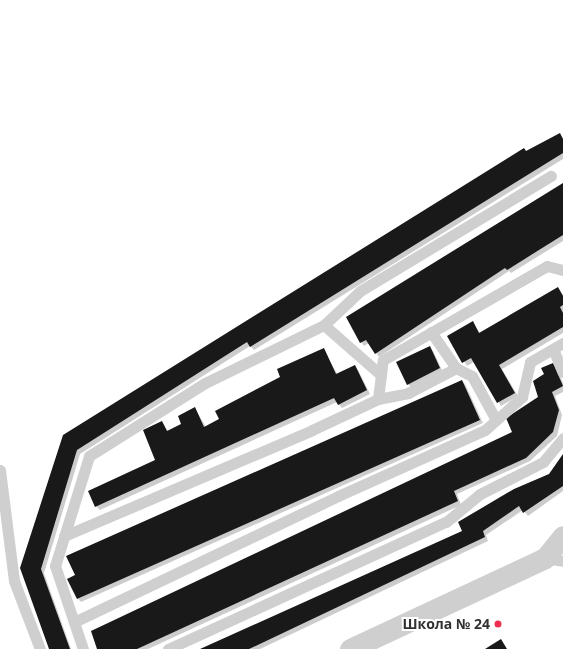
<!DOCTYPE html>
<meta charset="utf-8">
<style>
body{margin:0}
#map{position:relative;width:563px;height:649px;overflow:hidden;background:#fff;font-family:"Open Sans",sans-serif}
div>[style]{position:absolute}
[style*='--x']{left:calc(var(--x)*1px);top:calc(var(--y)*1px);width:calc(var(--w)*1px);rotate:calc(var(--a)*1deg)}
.shadow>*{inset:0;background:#0003}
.building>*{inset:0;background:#191919}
.lane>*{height:11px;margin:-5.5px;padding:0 5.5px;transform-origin:5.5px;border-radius:5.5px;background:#cfcfcf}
.street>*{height:21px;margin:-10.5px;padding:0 10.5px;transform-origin:10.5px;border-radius:10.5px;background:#cfcfcf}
.dots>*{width:11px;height:11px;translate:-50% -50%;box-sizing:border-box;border:2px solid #fff;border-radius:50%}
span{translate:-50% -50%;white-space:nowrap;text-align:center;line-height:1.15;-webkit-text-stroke:4px #fff;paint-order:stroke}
.poi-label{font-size:14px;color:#323232;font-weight:700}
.right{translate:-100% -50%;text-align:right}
</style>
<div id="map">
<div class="shadow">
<i style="clip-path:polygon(560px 135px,563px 138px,563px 159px,254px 350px,250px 346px,80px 454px,44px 573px,71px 649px,50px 649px,21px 568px,64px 436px,524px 149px,527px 152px)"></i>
<i style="clip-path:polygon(563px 184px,563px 241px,511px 273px,509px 271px,379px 357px,369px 343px,364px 346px,361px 342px)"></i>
<i style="clip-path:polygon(558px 289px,563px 295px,563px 333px,502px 369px,518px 396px,501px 406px,474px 362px,467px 366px,448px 336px,472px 322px,480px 333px)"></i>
<i style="clip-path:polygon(429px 347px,433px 351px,443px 372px,412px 388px,408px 384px)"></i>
<i style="clip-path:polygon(323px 350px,338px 375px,355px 366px,358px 370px,370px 394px,342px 408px,337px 402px,100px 510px,96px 506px,156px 461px,162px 422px,168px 431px,182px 425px,195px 409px,206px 427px,220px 419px)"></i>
<i style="clip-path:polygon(553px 364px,557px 368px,563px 383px,563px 392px,555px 396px,562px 415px,557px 436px,530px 461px,457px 494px,461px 505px,148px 649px,98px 649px,513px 433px,540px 397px,545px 375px)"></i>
<i style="clip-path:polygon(462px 381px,465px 384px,483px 423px,81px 602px,78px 599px)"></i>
<i style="clip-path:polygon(563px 456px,563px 491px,528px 516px,523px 510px,486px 535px,488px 541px,260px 649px,202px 649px,463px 532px,549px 475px)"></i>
</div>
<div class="building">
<i style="clip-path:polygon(560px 133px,563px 139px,563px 153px,250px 347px,247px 342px,77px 450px,41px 569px,70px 649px,49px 649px,20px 568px,63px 435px,524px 148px,526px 151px)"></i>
<i style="clip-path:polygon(563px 183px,563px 235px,507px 270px,505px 268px,375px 354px,366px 340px,360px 343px,346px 317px)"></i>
<i style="clip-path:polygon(558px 287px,563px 296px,563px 305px,560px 307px,563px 313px,563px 327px,499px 365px,515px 393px,497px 403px,471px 358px,462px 363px,447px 336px,473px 321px,479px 333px)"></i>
<i style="clip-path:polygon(430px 346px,440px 368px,407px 385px,396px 362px)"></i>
<i style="clip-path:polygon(324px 348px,336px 374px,355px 365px,367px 390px,338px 405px,334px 398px,95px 507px,88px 491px,155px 460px,143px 430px,162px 421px,167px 431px,181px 424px,178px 416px,195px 407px,204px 427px,219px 419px,215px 411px,280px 377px,277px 369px)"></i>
<i style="clip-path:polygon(553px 363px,563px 386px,552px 392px,559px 410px,553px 432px,526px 458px,454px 491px,458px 501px,137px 649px,97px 649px,91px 631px,512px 432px,506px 418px,538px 397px,533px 381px,544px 374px,541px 368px)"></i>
<i style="clip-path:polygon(462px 380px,480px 420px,77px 599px,67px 579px,75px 575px,66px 556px)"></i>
<i style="clip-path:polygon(563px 454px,563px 486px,523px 513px,519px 506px,483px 531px,485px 537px,249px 649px,200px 649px,462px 531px,458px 522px,514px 489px,549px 474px)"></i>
<i style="clip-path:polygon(501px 639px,507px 649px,485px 649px)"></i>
</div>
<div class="lane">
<i style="--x:324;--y:325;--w:76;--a:41.3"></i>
<i style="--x:431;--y:332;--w:44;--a:55.2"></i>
<i style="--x:456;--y:368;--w:18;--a:27"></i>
<i style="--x:472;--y:376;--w:50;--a:61.4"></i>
<i style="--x:553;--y:349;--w:25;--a:67"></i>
<i style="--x:378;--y:399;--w:31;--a:-11"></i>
<i style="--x:408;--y:393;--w:54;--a:-27.5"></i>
<i style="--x:0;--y:470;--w:112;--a:82.8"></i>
<i style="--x:14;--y:581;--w:73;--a:69.1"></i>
<i style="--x:64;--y:536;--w:270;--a:-23.1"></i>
<i style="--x:312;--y:430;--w:73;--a:-25.2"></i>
<i style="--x:378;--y:399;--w:39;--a:-83"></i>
<i style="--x:383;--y:360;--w:189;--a:-29.8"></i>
<i style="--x:547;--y:266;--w:16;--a:14"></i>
<i style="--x:545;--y:558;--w:18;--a:9"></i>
<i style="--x:74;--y:622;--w:293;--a:-25.5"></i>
<i style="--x:338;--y:496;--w:161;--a:-24.2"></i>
<i style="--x:485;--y:430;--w:50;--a:-41.7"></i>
<i style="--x:522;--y:397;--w:36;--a:-77"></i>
<i style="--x:530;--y:362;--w:38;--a:-30"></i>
<i style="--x:83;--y:649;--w:88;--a:-108.6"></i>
<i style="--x:55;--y:566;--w:115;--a:-72.8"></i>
<i style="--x:89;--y:456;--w:137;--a:-32.2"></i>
<i style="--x:205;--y:383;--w:132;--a:-26"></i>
<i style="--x:324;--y:325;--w:50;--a:-43.4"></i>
<i style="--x:360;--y:291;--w:223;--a:-31.1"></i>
<i style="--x:168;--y:649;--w:306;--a:-24.6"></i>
<i style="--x:446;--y:522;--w:44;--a:-39.5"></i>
<i style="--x:480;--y:494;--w:71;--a:-26.9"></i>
<i style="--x:543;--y:462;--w:31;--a:-50"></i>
</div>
<div class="street">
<i style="--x:350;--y:649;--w:215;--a:-25"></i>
<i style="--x:545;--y:558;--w:28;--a:-51"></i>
</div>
<div class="dots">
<i style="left:498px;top:624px;background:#ef2f4f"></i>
</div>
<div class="poi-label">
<span class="right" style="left:490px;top:624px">Школа № 24</span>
</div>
</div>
